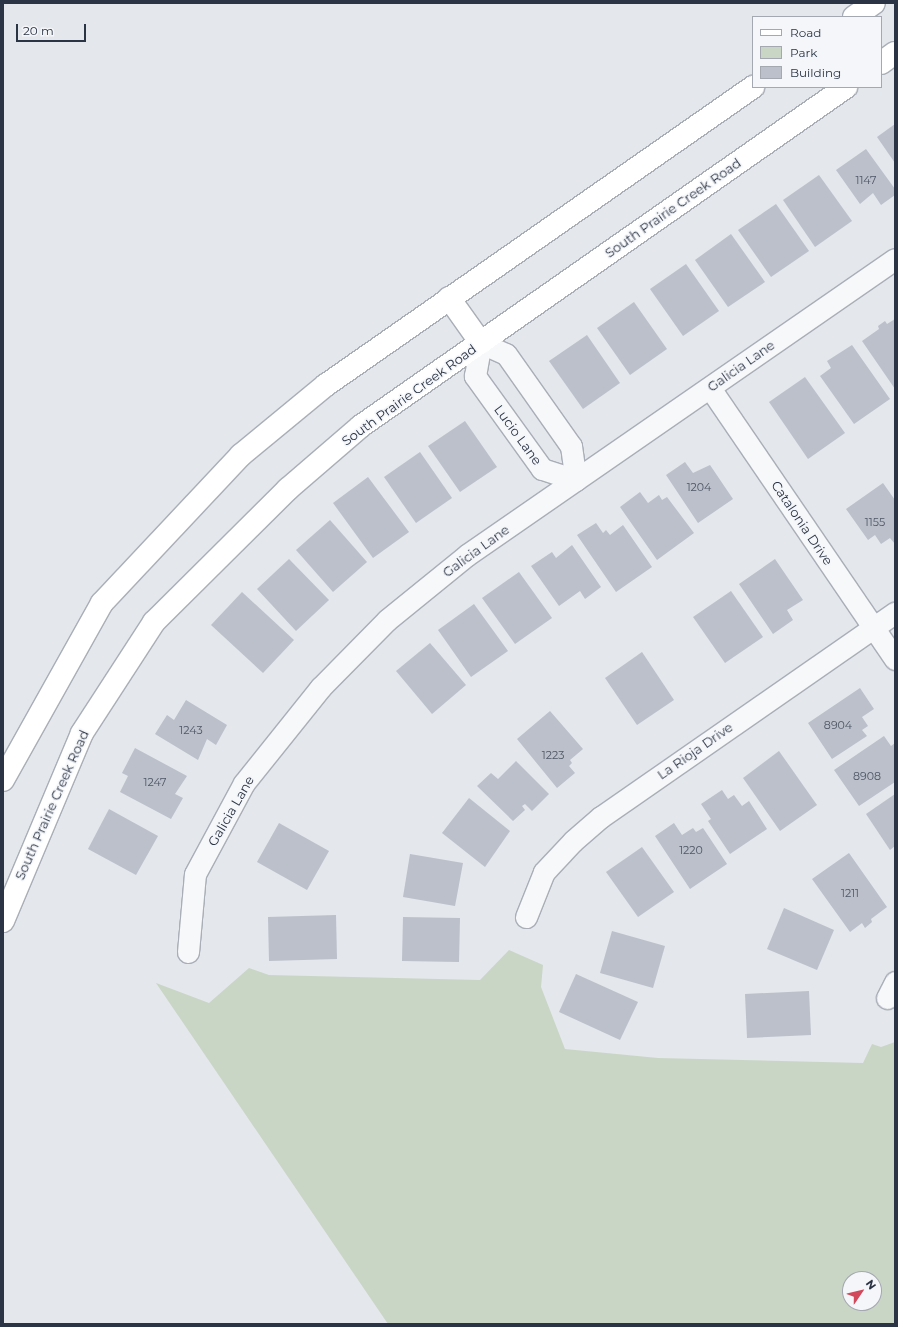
<!DOCTYPE html>
<style>
body{margin:0}
#map{position:relative;width:898px;height:1327px;overflow:hidden;background:#e4e7ec;font-family:Montserrat,sans-serif}
div>[style]{position:absolute}
[style*='--x']{left:calc(var(--x)*1px);top:calc(var(--y)*1px);width:calc(var(--w)*1px);rotate:calc(var(--a)*1deg)}
.green>*{inset:0;background:#c9d6c5}
.building>*{inset:0;background:#bbc0ca}
.roads{filter:drop-shadow(1px 0 #a9aeb7) drop-shadow(-1px 0 #a9aeb7) drop-shadow(0 1px #a9aeb7) drop-shadow(0 -1px #a9aeb7)}
.street>*{height:21px;margin:-10.5px;padding:0 10.5px;transform-origin:10.5px;border-radius:10.5px;background:#f7f8fa}
.secondary>*{height:22px;margin:-11px;padding:0 11px;transform-origin:11px;border-radius:11px;background:#fff}
span{translate:-50% -50%;white-space:nowrap;text-align:center;line-height:1.15;-webkit-text-stroke:3px #f4f6f9;paint-order:stroke}
.number-label{font-size:11px;color:#4f5766}
.number-label span{-webkit-text-stroke-width:0}
.street-label{font-size:13px;color:#2b3445}
.frame{position:absolute;inset:0;border:4px solid #2b3445;pointer-events:none}
.legend{position:absolute;left:752px;top:16px;width:130px;height:72px;box-sizing:border-box;background:#f4f6f9;border:1px solid #a4a8b1;margin:0;padding:5px 7px;list-style:none;font-size:12px;color:#2b3445}
.legend li{display:flex;align-items:center;gap:8px;height:20px}
.legend b{width:20px;border:1px solid #a4a8b1}
.north{position:absolute;left:842px;top:1271px;width:40px;height:40px;box-sizing:border-box;background:#f4f6f9;border:1px solid #a4a8b1;border-radius:50%;rotate:55deg;font-size:11px;font-weight:700;line-height:16px;text-align:center;color:#2b3445}
.north::after{content:'';display:block;margin:auto;width:14px;height:18px;background:#d1495b;clip-path:polygon(50% 0,100% 100%,50% 72%,0 100%)}
.scale{position:absolute;left:16px;top:24px;width:70px;height:18px;box-sizing:border-box;border:2px solid #2b3445;border-top:0;padding-left:5px;font-size:12px;line-height:14px;white-space:nowrap;color:#2b3445;-webkit-text-stroke:3px #f4f6f9;paint-order:stroke}
</style>
<div id="map">
<div class="green">
<i style="clip-path:polygon(evenodd,509px 950px,543px 965px,541px 987px,565px 1049px,658px 1058px,863px 1063px,872px 1044px,881px 1047px,895px 1042px,895px 1324px,388px 1324px,156px 983px,209px 1003px,249px 968px,269px 975px,480px 980px,509px 950px,850px 1279px,874px 1279px,874px 1303px,850px 1303px,850px 1279px)"></i>
</div>
<div class="building">
<i style="clip-path:polygon(895px 124px,895px 163px,877px 137px)"></i>
<i style="clip-path:polygon(866px 149px,895px 189px,895px 195px,881px 205px,873px 193px,860px 204px,836px 170px)"></i>
<i style="clip-path:polygon(819px 175px,852px 221px,815px 247px,783px 200px)"></i>
<i style="clip-path:polygon(776px 204px,809px 251px,771px 277px,738px 230px)"></i>
<i style="clip-path:polygon(731px 234px,765px 282px,728px 307px,695px 260px)"></i>
<i style="clip-path:polygon(686px 264px,719px 311px,683px 336px,650px 289px)"></i>
<i style="clip-path:polygon(634px 302px,667px 349px,630px 375px,597px 328px)"></i>
<i style="clip-path:polygon(895px 319px,895px 389px,862px 341px,879px 329px,878px 326px,885px 321px,887px 324px)"></i>
<i style="clip-path:polygon(587px 335px,620px 383px,583px 409px,549px 361px)"></i>
<i style="clip-path:polygon(852px 345px,890px 399px,854px 424px,820px 376px,831px 368px,827px 361px)"></i>
<i style="clip-path:polygon(805px 377px,845px 433px,808px 459px,769px 402px)"></i>
<i style="clip-path:polygon(465px 421px,497px 467px,460px 492px,428px 446px)"></i>
<i style="clip-path:polygon(420px 452px,452px 498px,416px 523px,384px 477px)"></i>
<i style="clip-path:polygon(685px 462px,693px 473px,710px 465px,733px 499px,698px 523px,666px 475px)"></i>
<i style="clip-path:polygon(368px 477px,409px 532px,373px 558px,333px 503px)"></i>
<i style="clip-path:polygon(883px 483px,895px 500px,895px 544px,890px 538px,881px 544px,875px 535px,868px 540px,846px 509px)"></i>
<i style="clip-path:polygon(640px 492px,648px 503px,659px 495px,662px 500px,667px 497px,694px 533px,657px 560px,620px 507px)"></i>
<i style="clip-path:polygon(330px 520px,367px 562px,333px 592px,296px 550px)"></i>
<i style="clip-path:polygon(596px 523px,603px 533px,606px 530px,610px 535px,623px 525px,652px 567px,616px 592px,577px 535px)"></i>
<i style="clip-path:polygon(572px 545px,601px 587px,585px 599px,580px 591px,559px 606px,531px 566px,552px 552px,556px 558px)"></i>
<i style="clip-path:polygon(289px 559px,329px 600px,296px 631px,257px 589px)"></i>
<i style="clip-path:polygon(775px 559px,803px 600px,787px 610px,793px 620px,773px 634px,739px 584px)"></i>
<i style="clip-path:polygon(519px 572px,552px 618px,515px 644px,482px 598px)"></i>
<i style="clip-path:polygon(731px 591px,763px 637px,725px 663px,693px 617px)"></i>
<i style="clip-path:polygon(242px 592px,294px 640px,263px 673px,211px 625px)"></i>
<i style="clip-path:polygon(474px 604px,508px 651px,471px 677px,438px 630px)"></i>
<i style="clip-path:polygon(430px 643px,466px 685px,432px 714px,396px 671px)"></i>
<i style="clip-path:polygon(642px 652px,674px 700px,637px 725px,605px 678px)"></i>
<i style="clip-path:polygon(860px 688px,874px 709px,862px 717px,868px 726px,862px 730px,867px 736px,832px 759px,808px 723px)"></i>
<i style="clip-path:polygon(186px 700px,227px 725px,216px 745px,207px 739px,198px 760px,155px 734px,167px 715px,174px 720px)"></i>
<i style="clip-path:polygon(550px 711px,583px 749px,570px 760px,572px 763px,569px 766px,575px 773px,557px 788px,517px 739px)"></i>
<i style="clip-path:polygon(884px 736px,891px 746px,895px 743px,895px 782px,859px 806px,834px 770px)"></i>
<i style="clip-path:polygon(135px 748px,187px 776px,175px 794px,183px 798px,171px 819px,120px 792px,128px 776px,122px 773px)"></i>
<i style="clip-path:polygon(779px 751px,817px 805px,780px 831px,743px 778px)"></i>
<i style="clip-path:polygon(516px 761px,549px 794px,532px 811px,525px 804px,522px 806px,525px 810px,513px 821px,477px 786px,491px 773px,498px 779px)"></i>
<i style="clip-path:polygon(722px 790px,728px 799px,734px 795px,742px 806px,749px 801px,767px 829px,730px 854px,708px 821px,711px 819px,701px 804px)"></i>
<i style="clip-path:polygon(895px 794px,895px 846px,890px 850px,866px 814px)"></i>
<i style="clip-path:polygon(469px 798px,510px 831px,485px 867px,442px 833px)"></i>
<i style="clip-path:polygon(109px 809px,158px 836px,136px 875px,88px 849px)"></i>
<i style="clip-path:polygon(279px 823px,329px 851px,307px 890px,257px 862px)"></i>
<i style="clip-path:polygon(674px 823px,682px 835px,693px 828px,696px 832px,703px 828px,727px 864px,690px 889px,655px 836px)"></i>
<i style="clip-path:polygon(642px 847px,674px 892px,638px 917px,606px 872px)"></i>
<i style="clip-path:polygon(849px 853px,887px 907px,871px 919px,872px 922px,865px 928px,862px 923px,850px 932px,812px 879px)"></i>
<i style="clip-path:polygon(410px 854px,463px 863px,455px 906px,403px 897px)"></i>
<i style="clip-path:polygon(784px 908px,834px 930px,817px 970px,767px 949px)"></i>
<i style="clip-path:polygon(336px 915px,337px 959px,269px 961px,268px 917px)"></i>
<i style="clip-path:polygon(403px 917px,460px 918px,459px 962px,402px 961px)"></i>
<i style="clip-path:polygon(612px 931px,665px 946px,653px 988px,600px 973px)"></i>
<i style="clip-path:polygon(576px 974px,638px 1002px,620px 1040px,559px 1012px)"></i>
<i style="clip-path:polygon(809px 991px,811px 1035px,747px 1038px,745px 994px)"></i>
</div>
<div class="roads">
<div class="street">
<i style="--x:481;--y:343;--w:27;--a:24"></i>
<i style="--x:506;--y:354;--w:113;--a:54.8"></i>
<i style="--x:571;--y:446;--w:34;--a:82"></i>
<i style="--x:576;--y:480;--w:36;--a:-162"></i>
<i style="--x:542;--y:469;--w:115;--a:-125.8"></i>
<i style="--x:475;--y:376;--w:34;--a:-80"></i>
<i style="--x:710;--y:388;--w:328;--a:55.7"></i>
<i style="--x:526;--y:917;--w:48;--a:-68.2"></i>
<i style="--x:544;--y:872;--w:42;--a:-46.9"></i>
<i style="--x:573;--y:841;--w:37;--a:-41"></i>
<i style="--x:601;--y:817;--w:358;--a:-34.8"></i>
<i style="--x:188;--y:952;--w:78;--a:-84.9"></i>
<i style="--x:195;--y:874;--w:103;--a:-61.7"></i>
<i style="--x:244;--y:783;--w:122;--a:-51.3"></i>
<i style="--x:320;--y:688;--w:95;--a:-45.4"></i>
<i style="--x:387;--y:620;--w:103;--a:-39.1"></i>
<i style="--x:467;--y:555;--w:520;--a:-34.67"></i>
<i style="--x:887;--y:998;--w:18;--a:-63"></i>
</div>
<div class="secondary">
<i style="--x:854;--y:17;--w:24;--a:-35"></i>
<i style="--x:881;--y:63;--w:17;--a:-36"></i>
<i style="--x:449;--y:298;--w:55;--a:54.6"></i>
<i style="--x:3;--y:780;--w:203;--a:-60.8"></i>
<i style="--x:102;--y:603;--w:203;--a:-46.8"></i>
<i style="--x:241;--y:455;--w:110;--a:-39.5"></i>
<i style="--x:326;--y:385;--w:521;--a:-34.91"></i>
<i style="--x:3;--y:921;--w:204;--a:-67.2"></i>
<i style="--x:82;--y:733;--w:132;--a:-57"></i>
<i style="--x:154;--y:622;--w:189;--a:-44.8"></i>
<i style="--x:288;--y:489;--w:96;--a:-40.8"></i>
<i style="--x:361;--y:426;--w:592;--a:-34.95"></i>
</div>
</div>
<div class="number-label">
<span style="left:866px;top:180px">1147</span>
<span style="left:699px;top:487px">1204</span>
<span style="left:875px;top:522px">1155</span>
<span style="left:838px;top:725px">8904</span>
<span style="left:191px;top:730px">1243</span>
<span style="left:553px;top:755px">1223</span>
<span style="left:867px;top:776px">8908</span>
<span style="left:155px;top:782px">1247</span>
<span style="left:691px;top:850px">1220</span>
<span style="left:850px;top:893px">1211</span>
</div>
<div class="street-label">
<span style="left:673px;top:208px;rotate:-35deg">South Prairie Creek Road</span>
<span style="left:741px;top:366px;rotate:-35deg">Galicia Lane</span>
<span style="left:409px;top:395px;rotate:-36deg">South Prairie Creek Road</span>
<span style="left:518px;top:435px;rotate:54deg">Lucio Lane</span>
<span style="left:802px;top:523px;rotate:56deg">Catalonia Drive</span>
<span style="left:476px;top:551px;rotate:-36deg">Galicia Lane</span>
<span style="left:695px;top:751px;rotate:-35deg">La Rioja Drive</span>
<span style="left:52px;top:805px;rotate:-66deg">South Prairie Creek Road</span>
<span style="left:231px;top:811px;rotate:-60deg">Galicia Lane</span>
</div>
<div class="frame"></div>
<ul class="legend">
<li><b style="height:5px;background:#fff"></b>Road</li>
<li><b style="height:11px;background:#c9d6c5"></b>Park</li>
<li><b style="height:11px;background:#bbc0ca"></b>Building</li>
</ul>
<div class="north">N</div>
<div class="scale">20 m</div>
</div>
